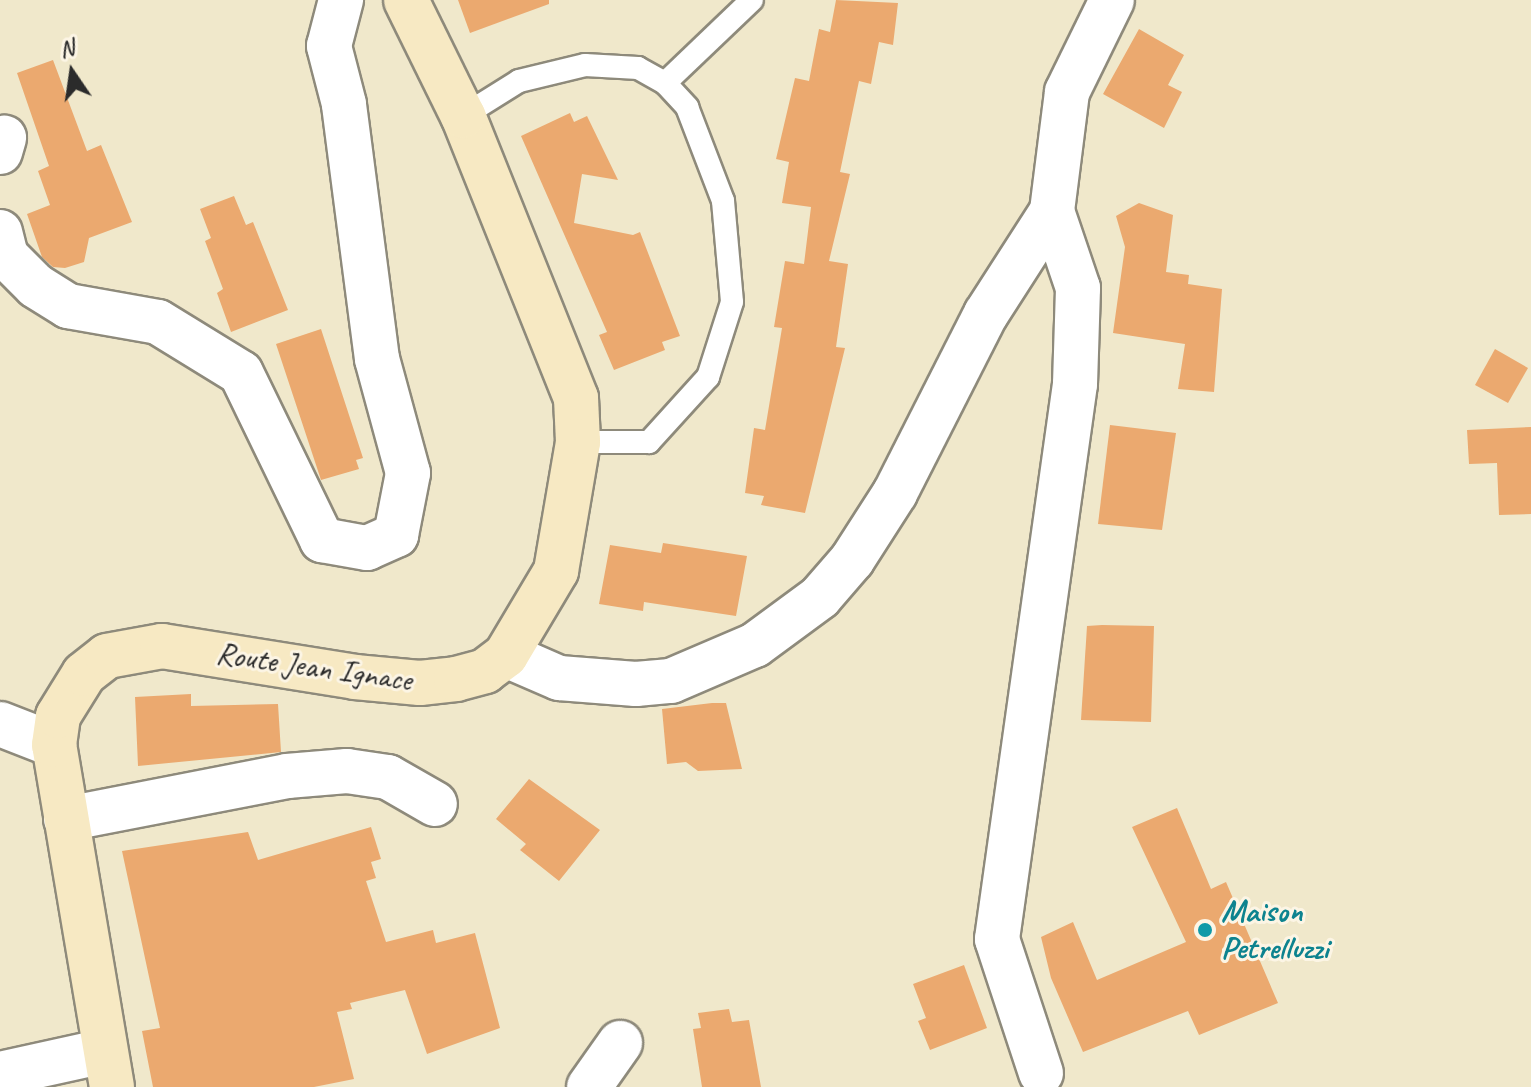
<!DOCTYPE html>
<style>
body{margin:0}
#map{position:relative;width:1531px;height:1087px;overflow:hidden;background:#f0e8cb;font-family:Caveat,sans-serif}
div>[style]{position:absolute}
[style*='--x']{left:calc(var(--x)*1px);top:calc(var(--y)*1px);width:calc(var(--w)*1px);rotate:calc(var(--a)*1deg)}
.building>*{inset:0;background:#eba96f}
.roads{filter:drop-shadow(2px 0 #8e8a7b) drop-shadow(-2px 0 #8e8a7b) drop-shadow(0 2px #8e8a7b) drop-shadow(0 -2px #8e8a7b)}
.lane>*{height:22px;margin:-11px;padding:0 11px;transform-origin:11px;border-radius:11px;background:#fff}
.street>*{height:44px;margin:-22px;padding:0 22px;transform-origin:22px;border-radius:22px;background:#fff}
.secondary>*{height:44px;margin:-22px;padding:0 22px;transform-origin:22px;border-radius:22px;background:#f7e9c3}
.dots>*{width:22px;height:22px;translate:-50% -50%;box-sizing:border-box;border:4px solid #fcf5e5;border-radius:50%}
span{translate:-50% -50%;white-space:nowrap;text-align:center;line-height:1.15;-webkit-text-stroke:6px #fcf5e5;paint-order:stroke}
.street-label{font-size:32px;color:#2b2b2b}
.culture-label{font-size:32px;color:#0d838f;font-weight:700}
.left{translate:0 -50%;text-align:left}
.north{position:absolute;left:32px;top:32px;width:80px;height:80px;-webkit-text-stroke:6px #fcf5e5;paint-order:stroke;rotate:347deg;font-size:22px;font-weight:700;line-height:32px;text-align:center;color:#2b2b2b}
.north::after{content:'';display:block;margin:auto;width:28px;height:36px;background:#2b2b2b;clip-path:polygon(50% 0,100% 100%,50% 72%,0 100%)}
</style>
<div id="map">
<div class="building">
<i style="clip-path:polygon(458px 0,549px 0,549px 4px,470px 33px)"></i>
<i style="clip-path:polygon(836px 0,898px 3px,893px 45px,879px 42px,871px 84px,859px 81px,840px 172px,850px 174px,829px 261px,848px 264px,836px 347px,845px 348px,805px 513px,761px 505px,764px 496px,745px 493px,754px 428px,765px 430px,782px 328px,774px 327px,785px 261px,804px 264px,811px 207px,782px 203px,789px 162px,776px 159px,795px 78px,809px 81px,819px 29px,830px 32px)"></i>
<i style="clip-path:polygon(1139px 29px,1184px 55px,1168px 85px,1182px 92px,1164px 128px,1103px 94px)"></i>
<i style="clip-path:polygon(53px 60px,87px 151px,101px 145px,132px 222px,89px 238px,84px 262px,65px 268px,53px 267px,42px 257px,27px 214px,50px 205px,38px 171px,49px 166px,17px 73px)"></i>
<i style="clip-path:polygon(570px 113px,574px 122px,587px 116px,618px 180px,582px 174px,574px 223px,633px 235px,640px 232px,680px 336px,662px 342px,665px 350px,614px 370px,599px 335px,607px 332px,521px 136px)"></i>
<i style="clip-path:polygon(234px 196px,246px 225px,253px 222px,288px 310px,231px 332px,217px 293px,223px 289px,205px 241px,211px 238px,200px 209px)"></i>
<i style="clip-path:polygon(1139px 203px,1173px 215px,1166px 272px,1189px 275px,1188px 284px,1222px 289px,1214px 392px,1178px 389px,1185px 344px,1113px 333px,1125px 247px,1116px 216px)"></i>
<i style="clip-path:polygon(321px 329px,363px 458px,356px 460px,359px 469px,321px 480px,276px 344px)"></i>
<i style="clip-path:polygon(1495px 349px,1528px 368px,1508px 403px,1475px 385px)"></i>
<i style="clip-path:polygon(1110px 425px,1176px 433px,1162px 530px,1098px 524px)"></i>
<i style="clip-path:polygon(1531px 427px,1531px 514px,1499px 515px,1497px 463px,1469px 464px,1467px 430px)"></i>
<i style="clip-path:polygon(663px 543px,747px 556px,736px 616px,644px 602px,643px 611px,599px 604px,610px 545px,661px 553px)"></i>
<i style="clip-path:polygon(1102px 625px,1154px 626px,1151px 722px,1081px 720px,1087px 626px)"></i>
<i style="clip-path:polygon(191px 694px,191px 706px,278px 704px,281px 752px,138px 766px,135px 697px)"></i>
<i style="clip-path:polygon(712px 703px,726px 703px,742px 769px,698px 771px,686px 762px,667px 764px,662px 709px)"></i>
<i style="clip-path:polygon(529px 779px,600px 830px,559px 881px,520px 850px,526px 844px,496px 819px)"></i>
<i style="clip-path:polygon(1177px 808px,1211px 889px,1226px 882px,1278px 1003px,1199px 1035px,1188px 1011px,1083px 1052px,1051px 978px,1041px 937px,1073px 922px,1097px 980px,1186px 942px,1132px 827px)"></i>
<i style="clip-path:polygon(371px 827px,381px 859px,371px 862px,376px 878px,366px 881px,386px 942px,433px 930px,436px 943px,475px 933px,500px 1028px,427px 1054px,405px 990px,350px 1003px,352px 1009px,337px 1012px,354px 1079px,314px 1087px,153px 1087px,142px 1031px,160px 1028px,122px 851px,248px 832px,258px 860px)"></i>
<i style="clip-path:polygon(964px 965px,987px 1028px,930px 1050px,918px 1021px,926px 1018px,913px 984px)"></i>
<i style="clip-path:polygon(729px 1009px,732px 1022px,749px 1020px,761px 1087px,702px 1087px,693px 1029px,701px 1028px,698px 1013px)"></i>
</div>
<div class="roads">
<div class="lane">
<i style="--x:665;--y:83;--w:120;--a:-43.7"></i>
<i style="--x:463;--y:116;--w:66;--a:-32"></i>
<i style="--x:519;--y:81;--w:68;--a:-13.6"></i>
<i style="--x:585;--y:65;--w:53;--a:3.2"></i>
<i style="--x:638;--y:68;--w:31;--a:29"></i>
<i style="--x:665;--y:83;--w:33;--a:47"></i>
<i style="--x:687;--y:107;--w:101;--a:69"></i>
<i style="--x:723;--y:201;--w:101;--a:84.9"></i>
<i style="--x:732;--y:302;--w:79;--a:107.7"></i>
<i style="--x:708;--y:377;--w:88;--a:132.2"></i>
<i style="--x:649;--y:442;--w:71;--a:180"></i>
</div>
<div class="street">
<i style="--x:0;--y:152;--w:15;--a:-74"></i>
<i style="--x:0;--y:232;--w:25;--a:76"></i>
<i style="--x:6;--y:256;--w:42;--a:45"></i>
<i style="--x:36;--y:286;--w:38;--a:32"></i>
<i style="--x:68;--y:306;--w:91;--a:10.1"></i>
<i style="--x:158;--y:322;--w:97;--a:31.6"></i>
<i style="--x:241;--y:373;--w:186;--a:64.1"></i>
<i style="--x:322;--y:540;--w:46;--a:10.1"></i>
<i style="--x:367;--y:548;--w:32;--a:-24"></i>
<i style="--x:396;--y:535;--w:63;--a:-79"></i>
<i style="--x:408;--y:473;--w:118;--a:-105.2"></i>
<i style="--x:377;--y:359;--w:257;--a:-97.4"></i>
<i style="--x:344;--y:104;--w:60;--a:-104.5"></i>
<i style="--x:329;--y:46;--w:48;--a:-75.4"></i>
<i style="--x:506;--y:655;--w:58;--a:23.5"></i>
<i style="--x:559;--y:678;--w:77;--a:4.5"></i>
<i style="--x:636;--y:684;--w:35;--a:-5"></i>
<i style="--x:671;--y:681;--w:91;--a:-23.2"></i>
<i style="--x:755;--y:645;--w:81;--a:-36.4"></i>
<i style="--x:820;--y:597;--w:49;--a:-49.1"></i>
<i style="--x:852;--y:560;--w:80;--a:-57.3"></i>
<i style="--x:895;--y:493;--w:201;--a:-63.1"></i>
<i style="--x:986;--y:314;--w:122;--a:-57.3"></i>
<i style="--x:1052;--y:211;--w:120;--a:-82.8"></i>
<i style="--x:1067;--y:92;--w:102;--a:-63.9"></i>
<i style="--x:0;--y:724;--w:58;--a:21.3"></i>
<i style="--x:66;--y:819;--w:225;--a:-11"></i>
<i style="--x:287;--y:776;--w:60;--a:-4.8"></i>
<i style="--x:347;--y:771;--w:41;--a:8.3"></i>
<i style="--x:388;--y:777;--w:54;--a:29.9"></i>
<i style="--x:1041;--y:1073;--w:141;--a:-108.2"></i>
<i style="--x:997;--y:939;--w:560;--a:-82"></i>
<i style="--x:1075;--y:384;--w:96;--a:-88.2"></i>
<i style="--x:1078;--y:288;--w:81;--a:-108.7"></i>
<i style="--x:0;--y:1074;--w:107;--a:-12.4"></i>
<i style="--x:589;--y:1087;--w:54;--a:-54.8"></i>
</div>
<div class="secondary">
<i style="--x:112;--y:1087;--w:347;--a:-99.6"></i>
<i style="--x:54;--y:745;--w:29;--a:-82"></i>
<i style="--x:58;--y:716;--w:49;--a:-58.2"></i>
<i style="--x:84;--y:674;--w:29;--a:-38"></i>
<i style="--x:107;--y:656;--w:56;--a:-10.3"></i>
<i style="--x:162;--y:646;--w:195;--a:9.1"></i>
<i style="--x:355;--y:677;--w:65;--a:5.3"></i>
<i style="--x:420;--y:683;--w:36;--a:-6"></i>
<i style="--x:456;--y:679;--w:30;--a:-15"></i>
<i style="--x:485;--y:671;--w:26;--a:-37"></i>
<i style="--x:506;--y:655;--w:98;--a:-59.2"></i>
<i style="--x:556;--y:571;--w:131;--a:-80.3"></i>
<i style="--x:578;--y:442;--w:44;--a:-92.6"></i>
<i style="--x:576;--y:398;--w:304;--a:-111.8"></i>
<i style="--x:463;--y:116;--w:129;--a:-116.2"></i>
</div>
</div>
<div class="dots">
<i style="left:1205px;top:930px;background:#0f9aa8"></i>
</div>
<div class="street-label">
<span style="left:314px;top:667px;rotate:8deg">Route Jean Ignace</span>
</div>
<div class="culture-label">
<span class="left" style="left:1221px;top:930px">Maison<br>Petrelluzzi</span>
</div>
<div class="north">N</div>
</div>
